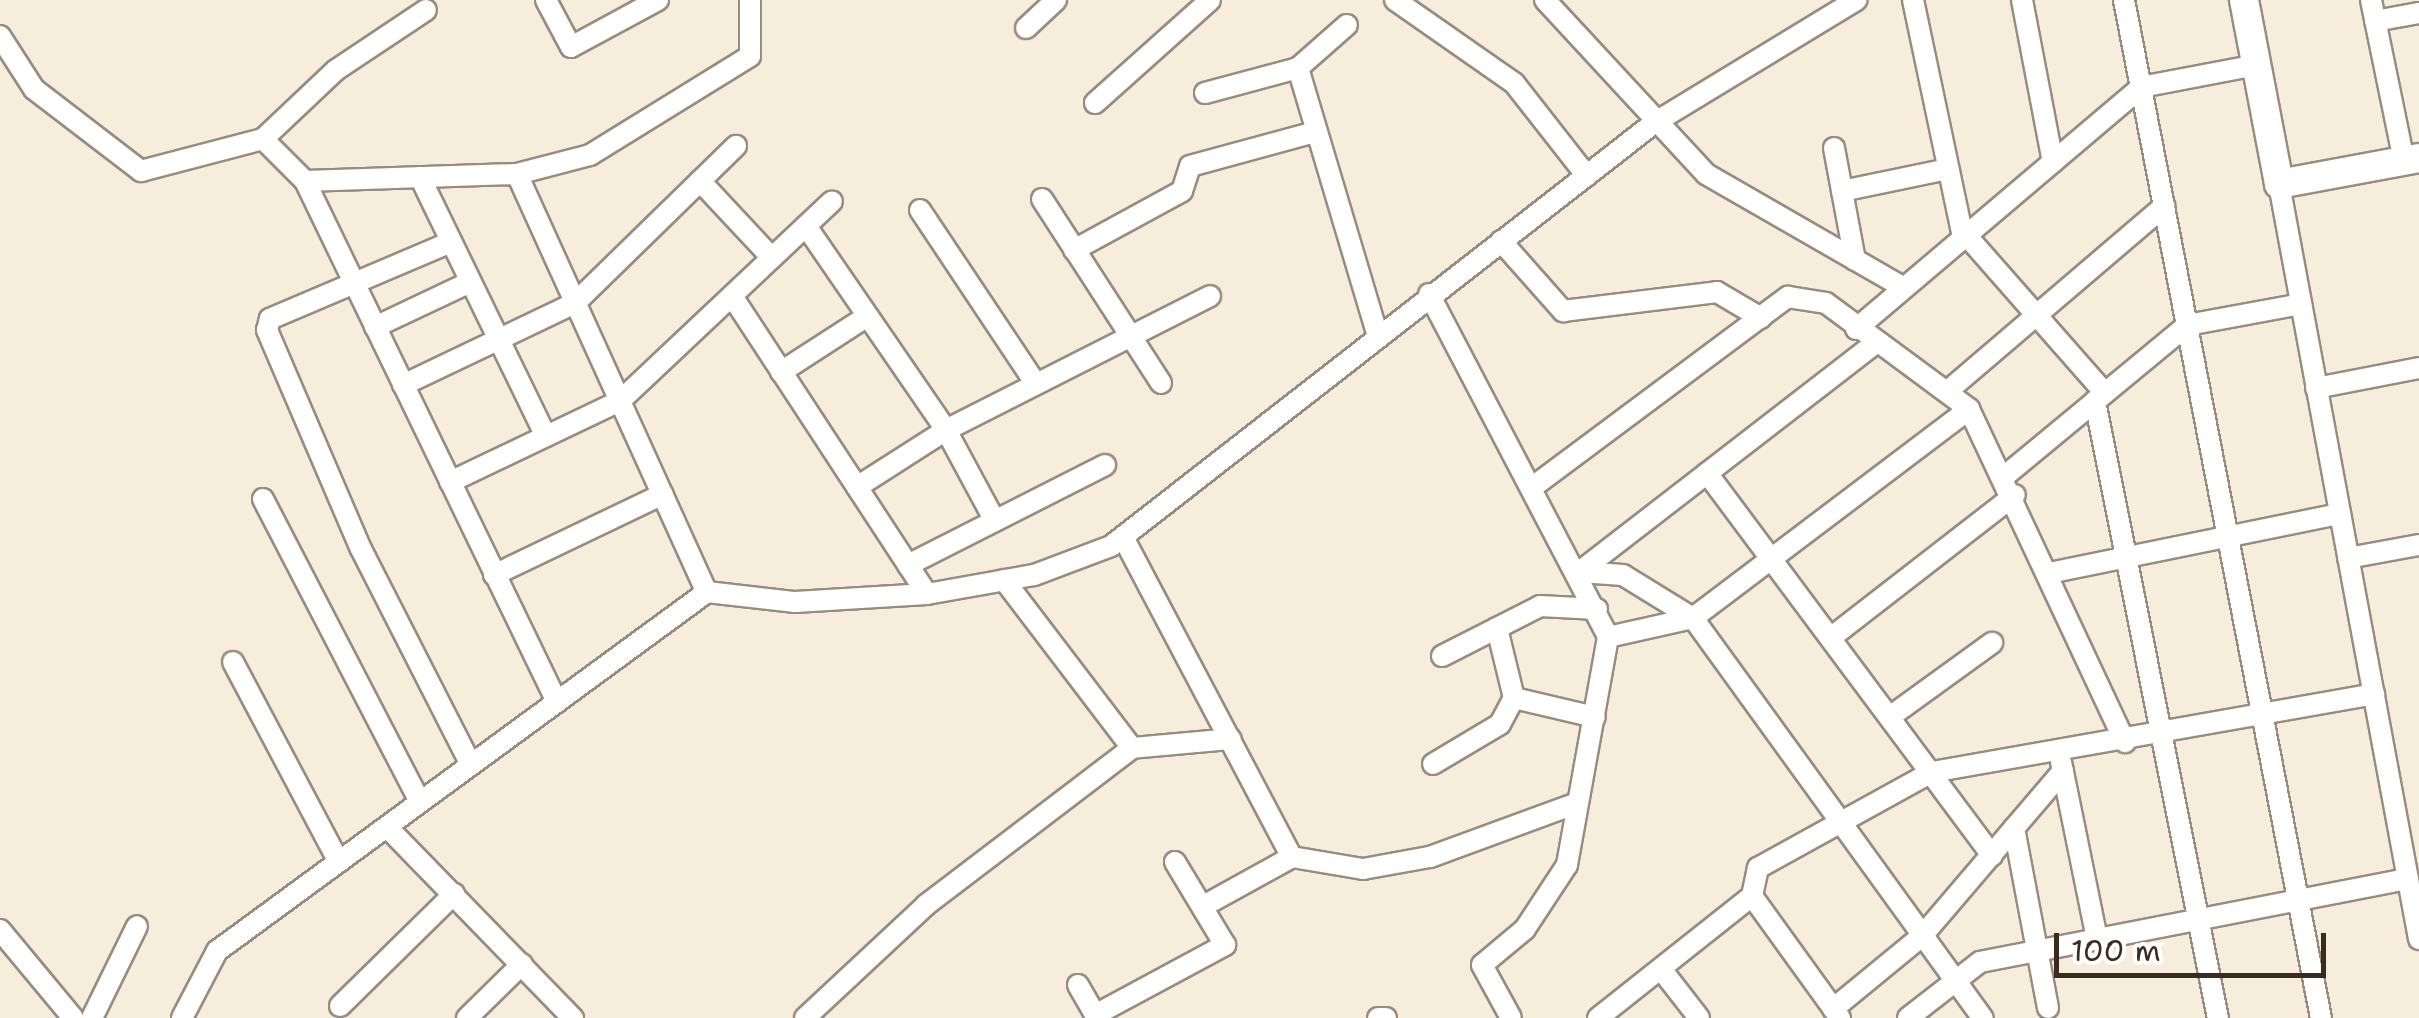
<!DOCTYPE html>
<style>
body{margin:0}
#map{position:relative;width:2419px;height:1018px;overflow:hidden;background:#f7eddd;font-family:"Shantell Sans",sans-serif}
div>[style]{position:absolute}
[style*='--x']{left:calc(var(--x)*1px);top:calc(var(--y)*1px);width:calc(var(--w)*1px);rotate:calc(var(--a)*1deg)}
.roads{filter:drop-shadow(2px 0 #998c7e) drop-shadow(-2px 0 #998c7e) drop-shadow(0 2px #998c7e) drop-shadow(0 -2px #998c7e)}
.minor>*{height:20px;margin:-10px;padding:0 10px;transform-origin:10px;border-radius:10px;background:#fff}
.tertiary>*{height:28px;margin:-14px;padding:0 14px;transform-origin:14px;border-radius:14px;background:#fff}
span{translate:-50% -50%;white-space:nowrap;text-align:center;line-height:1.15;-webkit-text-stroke:8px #fff;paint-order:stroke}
.scale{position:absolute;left:2054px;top:933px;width:272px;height:45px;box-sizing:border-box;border:5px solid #3b2a1e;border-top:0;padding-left:12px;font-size:30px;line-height:35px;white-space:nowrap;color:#3b2a1e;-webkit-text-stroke:8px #fff;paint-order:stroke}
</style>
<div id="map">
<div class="roads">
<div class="minor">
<i style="--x:546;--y:0;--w:53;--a:62"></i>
<i style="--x:571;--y:47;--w:99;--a:-28.4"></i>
<i style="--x:1395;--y:0;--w:145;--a:34.9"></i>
<i style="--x:1514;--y:83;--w:118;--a:51.9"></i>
<i style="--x:1545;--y:0;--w:237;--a:47.2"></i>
<i style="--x:1706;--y:174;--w:228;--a:29.9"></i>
<i style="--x:1913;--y:0;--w:243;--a:78.1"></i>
<i style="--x:2022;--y:0;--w:165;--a:79.2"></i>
<i style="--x:2124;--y:0;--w:1037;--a:79.05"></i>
<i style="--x:2371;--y:0;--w:164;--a:78.4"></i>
<i style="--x:2375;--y:21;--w:45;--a:-10.3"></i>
<i style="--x:1026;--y:28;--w:41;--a:-43"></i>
<i style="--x:0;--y:36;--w:63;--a:57.3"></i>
<i style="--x:34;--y:89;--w:135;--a:37.5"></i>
<i style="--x:141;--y:171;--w:126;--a:-14.7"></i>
<i style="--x:263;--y:139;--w:100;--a:-43.4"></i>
<i style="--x:336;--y:70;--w:108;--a:-33.7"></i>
<i style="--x:1298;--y:68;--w:277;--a:73.4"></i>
<i style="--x:1205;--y:93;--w:96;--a:-15"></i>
<i style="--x:1298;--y:68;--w:65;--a:-41.3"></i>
<i style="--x:1095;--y:103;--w:154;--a:-41.8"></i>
<i style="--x:263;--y:139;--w:59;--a:45"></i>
<i style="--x:305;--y:181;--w:579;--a:64.19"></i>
<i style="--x:1834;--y:148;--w:114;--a:79.4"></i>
<i style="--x:517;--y:174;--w:459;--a:65.6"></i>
<i style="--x:420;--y:177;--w:288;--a:64.1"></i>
<i style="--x:305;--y:181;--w:212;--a:-1.9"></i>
<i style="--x:517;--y:174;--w:75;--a:-14.6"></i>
<i style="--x:590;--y:155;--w:188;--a:-31.7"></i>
<i style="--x:750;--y:56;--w:56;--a:-90"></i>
<i style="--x:700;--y:181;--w:105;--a:46.9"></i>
<i style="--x:2279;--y:184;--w:768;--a:79.49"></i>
<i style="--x:1842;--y:191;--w:108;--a:-11.7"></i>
<i style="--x:1042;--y:199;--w:219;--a:57.1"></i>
<i style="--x:920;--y:210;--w:209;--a:56.3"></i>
<i style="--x:806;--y:226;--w:247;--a:55.5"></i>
<i style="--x:946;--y:430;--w:103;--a:61.7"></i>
<i style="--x:1966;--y:235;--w:210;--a:48.7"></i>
<i style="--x:1501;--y:241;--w:94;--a:48.5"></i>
<i style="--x:1563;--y:311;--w:155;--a:-7"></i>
<i style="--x:1717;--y:292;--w:51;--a:30.6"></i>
<i style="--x:451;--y:242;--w:197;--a:157"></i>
<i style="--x:270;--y:319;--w:11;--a:105"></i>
<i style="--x:267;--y:330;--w:238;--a:66.8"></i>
<i style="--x:361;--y:549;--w:242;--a:63"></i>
<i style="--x:1074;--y:250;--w:123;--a:-28.6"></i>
<i style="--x:1182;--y:191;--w:26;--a:-72"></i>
<i style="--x:1190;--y:166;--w:130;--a:-15.2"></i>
<i style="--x:1429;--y:294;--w:387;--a:62.4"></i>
<i style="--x:1608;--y:637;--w:232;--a:100.2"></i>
<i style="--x:1567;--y:865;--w:77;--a:123.3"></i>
<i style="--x:1525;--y:929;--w:56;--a:140.1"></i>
<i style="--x:1482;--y:965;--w:60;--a:61.3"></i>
<i style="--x:732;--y:296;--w:356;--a:56.8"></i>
<i style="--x:375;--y:327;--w:105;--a:-25.3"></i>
<i style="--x:1856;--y:329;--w:374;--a:-40.3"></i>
<i style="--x:2141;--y:87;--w:117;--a:-10.8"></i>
<i style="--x:1873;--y:345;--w:371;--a:142.3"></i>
<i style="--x:1579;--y:572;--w:44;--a:3.9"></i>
<i style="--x:1623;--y:575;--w:82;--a:31.6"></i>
<i style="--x:1693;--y:618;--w:494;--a:54.1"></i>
<i style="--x:781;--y:372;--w:101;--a:-32.9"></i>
<i style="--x:403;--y:385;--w:191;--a:-25.5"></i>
<i style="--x:575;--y:303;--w:225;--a:-44.3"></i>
<i style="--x:2316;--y:388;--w:105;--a:-11"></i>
<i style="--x:1950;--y:389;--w:282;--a:-40.5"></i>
<i style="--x:2095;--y:401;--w:629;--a:78.73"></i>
<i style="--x:1707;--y:473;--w:477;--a:53.3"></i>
<i style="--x:2006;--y:475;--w:235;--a:-39.6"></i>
<i style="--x:2187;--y:325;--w:116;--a:-10.4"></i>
<i style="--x:450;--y:482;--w:188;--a:-25.5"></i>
<i style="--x:620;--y:401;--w:291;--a:-43.3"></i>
<i style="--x:1534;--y:486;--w:317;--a:-36.7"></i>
<i style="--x:1788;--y:297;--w:38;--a:9"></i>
<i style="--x:1826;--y:303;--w:178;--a:36.5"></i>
<i style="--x:1969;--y:409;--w:368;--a:64.9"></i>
<i style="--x:857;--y:487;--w:106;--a:-32.6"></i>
<i style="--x:946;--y:430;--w:296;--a:-26.9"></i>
<i style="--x:263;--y:499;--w:341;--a:62.6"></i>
<i style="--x:1124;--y:539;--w:360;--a:62.2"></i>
<i style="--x:2348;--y:558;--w:72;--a:-10.4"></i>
<i style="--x:908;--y:565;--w:221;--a:-26.9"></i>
<i style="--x:2049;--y:573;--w:297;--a:-11.5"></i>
<i style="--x:494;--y:575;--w:187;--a:-25.6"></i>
<i style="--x:1004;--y:580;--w:211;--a:52.7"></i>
<i style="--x:1833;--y:636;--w:230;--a:-37.8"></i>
<i style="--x:1608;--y:637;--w:87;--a:-12.6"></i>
<i style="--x:1693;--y:618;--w:346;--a:-37.1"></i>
<i style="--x:1442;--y:656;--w:110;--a:-27"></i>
<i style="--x:1540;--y:606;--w:57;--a:3"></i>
<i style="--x:233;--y:662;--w:226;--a:62.1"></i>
<i style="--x:1514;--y:698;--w:83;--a:13.2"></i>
<i style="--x:1891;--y:716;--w:125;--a:-35.9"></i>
<i style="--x:2061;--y:762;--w:181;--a:78.5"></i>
<i style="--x:1433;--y:764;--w:78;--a:-30.8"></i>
<i style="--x:1500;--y:724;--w:30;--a:-62"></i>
<i style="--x:1514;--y:698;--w:72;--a:-103.7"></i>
<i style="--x:387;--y:827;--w:267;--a:45.8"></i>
<i style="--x:2014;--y:828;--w:183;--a:79.3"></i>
<i style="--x:1207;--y:904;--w:97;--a:-28.9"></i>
<i style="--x:1292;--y:857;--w:72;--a:9.6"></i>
<i style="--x:1363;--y:869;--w:68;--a:-10.2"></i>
<i style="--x:1430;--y:857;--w:157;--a:-20.2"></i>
<i style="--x:0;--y:930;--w:114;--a:50.3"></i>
<i style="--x:1661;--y:969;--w:62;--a:52.2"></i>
<i style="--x:1078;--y:985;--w:38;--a:60"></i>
<i style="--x:340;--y:1006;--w:160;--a:-44.5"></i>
<i style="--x:1833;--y:1009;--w:115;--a:-39.4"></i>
<i style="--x:1922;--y:936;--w:217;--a:-49.5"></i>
<i style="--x:1095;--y:1015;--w:148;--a:-28.3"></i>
<i style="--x:1225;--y:945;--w:97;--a:-121.1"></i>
<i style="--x:92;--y:1018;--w:102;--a:-63.9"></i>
<i style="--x:182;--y:1018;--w:76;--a:-62.4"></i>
<i style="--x:217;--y:951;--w:607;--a:-36.23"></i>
<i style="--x:707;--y:592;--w:89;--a:6.5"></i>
<i style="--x:795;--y:602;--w:132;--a:-3.5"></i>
<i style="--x:927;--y:594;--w:109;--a:-10.1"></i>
<i style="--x:1034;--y:575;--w:82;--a:-20.6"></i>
<i style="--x:1111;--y:546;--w:688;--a:-37.92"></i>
<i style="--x:1654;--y:123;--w:237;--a:-31.3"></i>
<i style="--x:467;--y:1018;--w:77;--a:-44.5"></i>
<i style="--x:805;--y:1018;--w:166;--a:-43"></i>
<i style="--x:926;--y:905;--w:259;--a:-37.3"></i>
<i style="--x:1132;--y:748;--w:99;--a:-5.2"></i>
<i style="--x:1378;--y:1018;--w:8;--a:0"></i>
<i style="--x:1598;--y:1018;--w:196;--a:-38.4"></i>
<i style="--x:1840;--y:1018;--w:150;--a:-125.8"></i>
<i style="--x:1752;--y:896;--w:29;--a:-78"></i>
<i style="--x:1758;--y:868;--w:199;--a:-28.9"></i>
<i style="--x:1932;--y:772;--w:449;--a:-10"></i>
<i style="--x:1908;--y:1018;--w:91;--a:-37.9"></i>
<i style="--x:1980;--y:962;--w:436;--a:-11"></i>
</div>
<div class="tertiary">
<i style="--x:2244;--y:0;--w:187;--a:79.2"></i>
<i style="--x:2279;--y:184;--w:142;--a:-10.5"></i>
</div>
</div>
<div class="scale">100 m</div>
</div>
